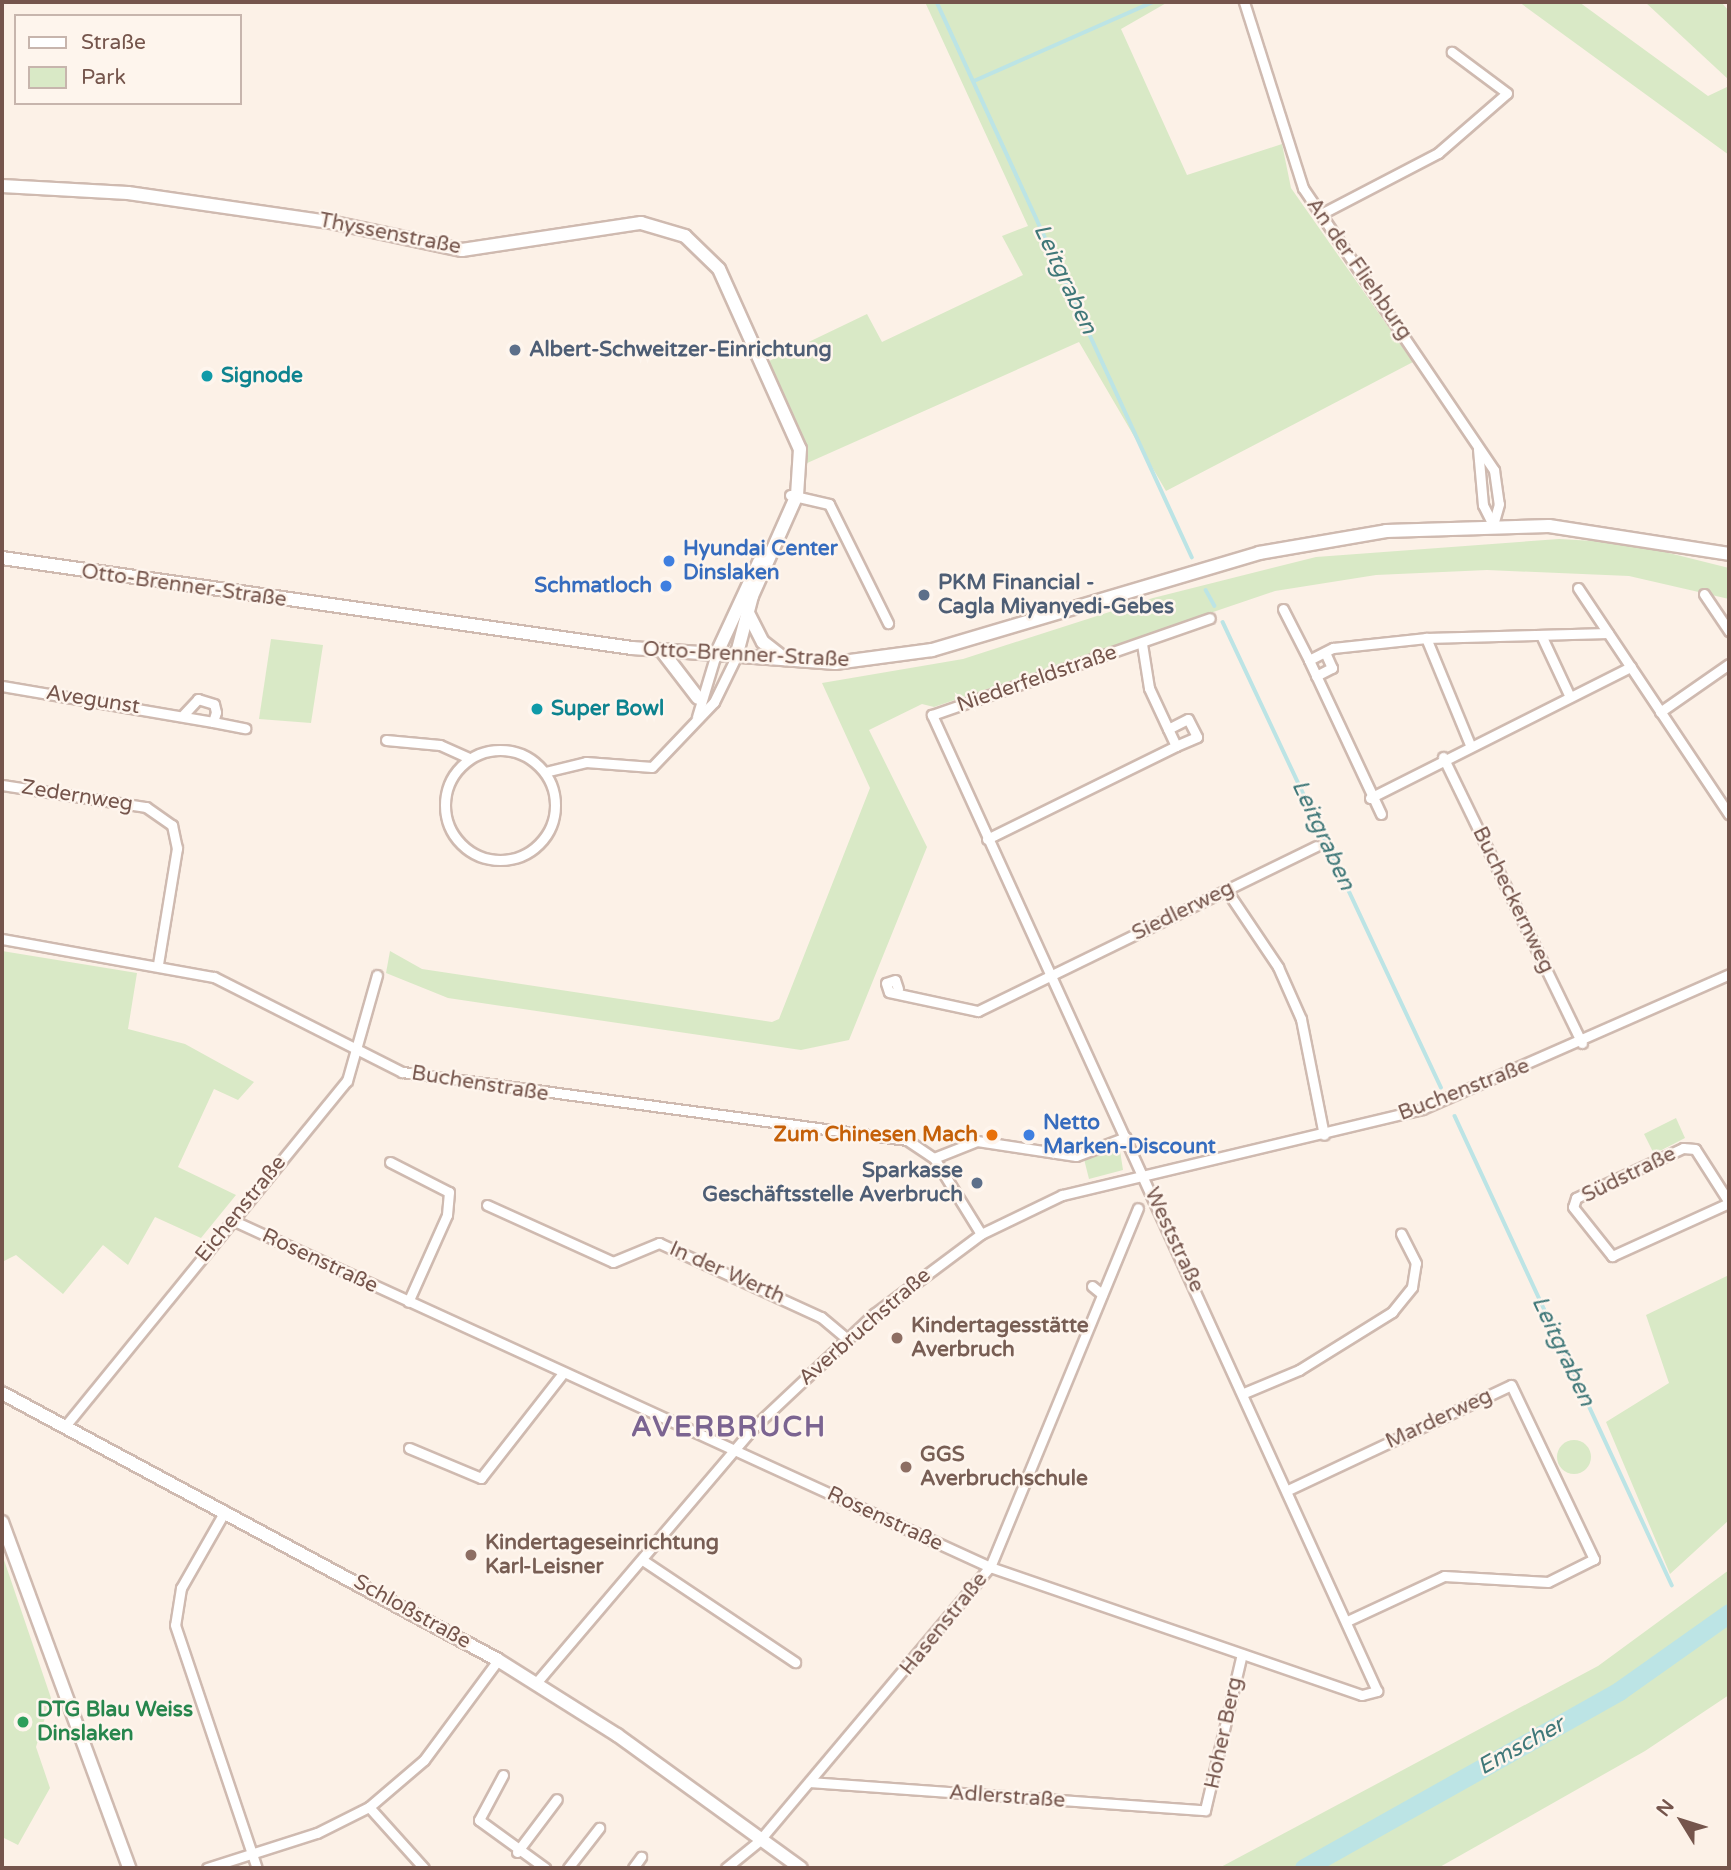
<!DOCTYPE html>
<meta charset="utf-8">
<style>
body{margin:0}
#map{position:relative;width:1731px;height:1870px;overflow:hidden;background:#fcf1e7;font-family:"Varela Round",sans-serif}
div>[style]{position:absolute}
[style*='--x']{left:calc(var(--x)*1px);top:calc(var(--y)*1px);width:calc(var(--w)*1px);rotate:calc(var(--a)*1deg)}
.green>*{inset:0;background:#d9e9c6}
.round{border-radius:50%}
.stream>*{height:3.5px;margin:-1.75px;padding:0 1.75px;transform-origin:1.75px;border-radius:1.75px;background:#bce4e5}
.river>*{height:19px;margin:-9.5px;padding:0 9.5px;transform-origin:9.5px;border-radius:9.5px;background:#bce4e5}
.roads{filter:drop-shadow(2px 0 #cfbab0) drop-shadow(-2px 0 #cfbab0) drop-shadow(0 2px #cfbab0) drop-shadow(0 -2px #cfbab0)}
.street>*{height:9px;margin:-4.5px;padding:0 4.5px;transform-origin:4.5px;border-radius:4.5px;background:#fff}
.street>.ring{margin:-4.5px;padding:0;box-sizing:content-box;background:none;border:9px solid #fff;border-radius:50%}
.secondary>*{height:12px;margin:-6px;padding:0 6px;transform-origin:6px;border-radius:6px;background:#fff}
.dots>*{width:19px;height:19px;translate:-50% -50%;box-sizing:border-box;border:4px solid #fef5ed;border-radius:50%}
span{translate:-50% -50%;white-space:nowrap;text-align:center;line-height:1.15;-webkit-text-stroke:5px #fef5ed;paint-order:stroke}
.street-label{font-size:21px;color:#75554c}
.service-label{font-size:21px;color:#4e5e75;font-weight:700}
.left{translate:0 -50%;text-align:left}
.right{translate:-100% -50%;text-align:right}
.culture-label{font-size:21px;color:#0d838f;font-weight:700}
.shop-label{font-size:21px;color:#366cbe;font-weight:700}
.food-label{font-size:21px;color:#c56008;font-weight:700}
.education-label{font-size:21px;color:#785e54;font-weight:700}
.leisure-label{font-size:21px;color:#27864d;font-weight:700}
.water-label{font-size:23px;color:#407879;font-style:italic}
.district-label{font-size:28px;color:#7b6491;font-weight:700;letter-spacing:2px}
.frame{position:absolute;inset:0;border:4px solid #75554c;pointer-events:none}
.legend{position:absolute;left:14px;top:14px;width:228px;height:91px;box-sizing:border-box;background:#fef5ed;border:2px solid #c7b5ad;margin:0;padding:9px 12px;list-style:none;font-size:21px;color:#75554c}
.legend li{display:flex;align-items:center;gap:14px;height:35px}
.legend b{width:35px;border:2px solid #c7b5ad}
.north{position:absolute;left:1647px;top:1786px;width:70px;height:70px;-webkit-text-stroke:5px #fef5ed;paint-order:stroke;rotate:308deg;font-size:19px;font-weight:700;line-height:28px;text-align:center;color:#75554c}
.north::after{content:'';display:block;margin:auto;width:24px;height:32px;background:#75554c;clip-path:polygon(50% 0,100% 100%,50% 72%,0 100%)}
</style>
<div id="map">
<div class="green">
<i style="clip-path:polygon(925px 2px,1168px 2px,1121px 29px,1187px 175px,1282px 144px,1291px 188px,1413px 362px,1166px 491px,1079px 342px,805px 464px,767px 362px,867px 314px,882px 342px,1023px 275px,1002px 236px,1028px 226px)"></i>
<i style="clip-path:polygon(1519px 2px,1579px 2px,1708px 96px,1729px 86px,1729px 155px)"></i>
<i style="clip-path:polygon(1645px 2px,1721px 2px,1729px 11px,1729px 80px)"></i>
<i style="clip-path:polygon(1559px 539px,1629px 543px,1729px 568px,1729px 599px,1629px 576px,1487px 570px,1376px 575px,1275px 591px,934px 707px,922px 704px,869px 730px,927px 847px,849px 1040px,801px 1050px,448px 998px,386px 973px,390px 951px,422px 969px,772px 1022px,779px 1019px,870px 788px,822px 683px,963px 659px,1153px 598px,1316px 557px)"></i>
<i style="clip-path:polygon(271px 639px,323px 645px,311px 723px,259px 719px)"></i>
<i style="clip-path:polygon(2px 951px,137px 973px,128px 1029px,185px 1044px,254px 1082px,238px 1100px,214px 1089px,178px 1167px,236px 1195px,201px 1238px,155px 1217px,128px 1265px,103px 1245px,63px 1294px,16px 1255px,2px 1262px)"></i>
<i style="clip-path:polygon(1676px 1118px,1685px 1138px,1654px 1154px,1644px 1134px)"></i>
<i style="clip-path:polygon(1119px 1144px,1123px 1170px,1089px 1179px,1084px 1159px)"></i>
<i style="clip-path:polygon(1729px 1275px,1729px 1520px,1670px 1574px,1606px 1422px,1669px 1383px,1646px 1315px)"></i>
<i class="round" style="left:1557px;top:1440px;width:34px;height:34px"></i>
<i style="clip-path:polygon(2px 1554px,51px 1698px,36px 1747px,50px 1788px,18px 1845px,2px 1837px)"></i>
<i style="clip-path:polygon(1729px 1570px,1729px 1695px,1645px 1751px,1438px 1868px,1219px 1868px,1598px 1666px)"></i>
</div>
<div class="stream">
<i style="--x:937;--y:2;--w:611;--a:65.32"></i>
<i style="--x:974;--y:81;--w:196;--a:-23.8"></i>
<i style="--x:1206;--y:590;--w:18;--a:61"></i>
<i style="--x:1223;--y:622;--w:514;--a:64.88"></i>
<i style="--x:1455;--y:1116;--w:517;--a:65.17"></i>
</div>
<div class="river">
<i style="--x:1304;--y:1868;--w:361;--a:-29.3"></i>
<i style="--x:1619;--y:1691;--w:135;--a:-35.3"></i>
</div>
<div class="roads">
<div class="street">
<i style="--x:1244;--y:2;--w:195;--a:72.4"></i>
<i style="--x:1303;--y:188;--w:341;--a:55.9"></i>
<i style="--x:1494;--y:470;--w:34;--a:82"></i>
<i style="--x:1499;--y:504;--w:22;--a:106"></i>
<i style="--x:1321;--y:214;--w:132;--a:-27.5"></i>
<i style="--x:1438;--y:153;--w:91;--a:-41"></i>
<i style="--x:1507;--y:93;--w:69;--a:-143.3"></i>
<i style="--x:1478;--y:449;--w:56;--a:84.9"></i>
<i style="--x:1483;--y:505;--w:22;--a:63"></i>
<i style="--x:790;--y:495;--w:40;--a:13"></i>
<i style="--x:829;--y:504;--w:133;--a:63.6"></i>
<i style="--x:1578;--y:588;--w:272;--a:56.3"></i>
<i style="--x:1704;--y:594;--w:45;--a:56"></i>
<i style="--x:1283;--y:609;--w:57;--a:63"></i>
<i style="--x:1541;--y:635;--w:68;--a:64.9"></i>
<i style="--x:1426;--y:638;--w:116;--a:67.6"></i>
<i style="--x:1316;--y:676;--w:18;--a:-27"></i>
<i style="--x:1332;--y:668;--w:17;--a:-114"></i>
<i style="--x:2;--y:686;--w:214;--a:9.7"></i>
<i style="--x:213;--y:722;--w:10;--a:-73"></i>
<i style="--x:216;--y:712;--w:8;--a:-104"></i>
<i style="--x:214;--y:704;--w:17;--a:-163"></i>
<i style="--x:198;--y:699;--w:21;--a:133"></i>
<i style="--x:1660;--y:712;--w:84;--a:-34.8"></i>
<i style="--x:697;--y:717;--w:63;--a:-73.3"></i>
<i style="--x:213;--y:722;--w:33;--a:11"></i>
<i style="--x:1168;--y:729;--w:22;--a:-27"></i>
<i style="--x:1188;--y:719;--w:20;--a:63"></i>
<i style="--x:1197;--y:737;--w:23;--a:157"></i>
<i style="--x:386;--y:740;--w:54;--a:5.3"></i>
<i style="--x:440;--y:745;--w:32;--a:24"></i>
<i class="ring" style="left:445px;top:750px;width:101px;height:101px"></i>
<i style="--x:1443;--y:757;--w:318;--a:64.1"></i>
<i style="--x:545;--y:772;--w:42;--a:-13.7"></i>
<i style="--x:586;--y:762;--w:66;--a:4.3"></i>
<i style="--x:652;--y:767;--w:90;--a:-46.4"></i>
<i style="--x:714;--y:702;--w:50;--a:-63.9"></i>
<i style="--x:2;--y:785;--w:146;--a:8.7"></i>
<i style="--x:146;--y:807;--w:32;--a:35"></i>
<i style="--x:172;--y:825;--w:24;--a:78"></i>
<i style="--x:177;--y:848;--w:118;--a:99.3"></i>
<i style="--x:1370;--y:798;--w:292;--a:-26.7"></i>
<i style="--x:1381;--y:814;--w:170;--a:-115.1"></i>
<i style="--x:1309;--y:660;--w:27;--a:-27"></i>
<i style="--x:1333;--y:648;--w:94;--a:-6.1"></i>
<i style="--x:1426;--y:638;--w:182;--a:-1.6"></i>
<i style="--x:987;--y:839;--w:211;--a:-26.2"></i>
<i style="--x:1176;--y:746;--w:64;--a:-115"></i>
<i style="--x:1149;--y:688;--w:45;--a:-99"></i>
<i style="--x:1227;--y:891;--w:92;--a:56.1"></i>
<i style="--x:1278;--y:967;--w:57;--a:66.1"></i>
<i style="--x:1301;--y:1019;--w:118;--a:78.8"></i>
<i style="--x:2;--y:939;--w:215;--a:10.2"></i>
<i style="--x:214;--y:977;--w:211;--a:26.8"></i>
<i style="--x:402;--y:1072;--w:510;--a:7.67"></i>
<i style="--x:907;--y:1140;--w:32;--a:34"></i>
<i style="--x:934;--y:1158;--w:89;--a:58.3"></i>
<i style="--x:898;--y:989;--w:9;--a:-108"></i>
<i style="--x:895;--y:980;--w:9;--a:162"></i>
<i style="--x:886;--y:983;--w:9;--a:72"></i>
<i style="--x:889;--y:992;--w:91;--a:12.1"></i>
<i style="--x:978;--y:1011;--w:376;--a:-26"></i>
<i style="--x:934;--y:1158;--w:46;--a:-21.6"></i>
<i style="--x:977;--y:1141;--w:100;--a:8.6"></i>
<i style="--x:1076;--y:1156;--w:53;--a:-20.8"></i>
<i style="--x:390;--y:1162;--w:66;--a:27"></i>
<i style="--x:449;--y:1192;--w:23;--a:95"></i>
<i style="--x:447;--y:1215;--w:95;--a:114.1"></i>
<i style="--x:1727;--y:1199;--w:59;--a:-122.6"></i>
<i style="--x:1695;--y:1149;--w:12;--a:-175"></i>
<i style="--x:1683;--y:1148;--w:118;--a:155"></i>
<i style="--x:1576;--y:1198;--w:9;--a:108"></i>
<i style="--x:1573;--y:1207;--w:63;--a:51.5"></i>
<i style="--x:1612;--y:1256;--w:128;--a:-24.4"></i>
<i style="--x:487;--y:1205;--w:138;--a:24.3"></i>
<i style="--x:613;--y:1262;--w:50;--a:-22.4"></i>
<i style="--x:659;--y:1243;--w:178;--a:24.6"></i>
<i style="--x:821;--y:1317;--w:33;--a:40"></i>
<i style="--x:232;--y:1220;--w:834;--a:24.6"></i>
<i style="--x:990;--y:1567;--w:393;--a:19"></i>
<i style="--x:1362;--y:1695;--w:16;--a:-15"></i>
<i style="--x:1377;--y:1691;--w:1073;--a:-114.51"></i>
<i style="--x:932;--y:715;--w:294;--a:-19.2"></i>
<i style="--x:1092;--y:1286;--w:13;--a:39"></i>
<i style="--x:1244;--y:1393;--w:60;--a:-22.7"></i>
<i style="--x:1299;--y:1370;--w:110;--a:-31.9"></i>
<i style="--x:1392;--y:1312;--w:32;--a:-51"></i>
<i style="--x:1412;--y:1287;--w:24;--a:-81"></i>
<i style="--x:1416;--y:1263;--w:33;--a:-117"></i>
<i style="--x:66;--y:1425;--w:444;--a:-50.8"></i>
<i style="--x:347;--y:1081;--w:110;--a:-74.2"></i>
<i style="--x:409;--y:1448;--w:78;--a:22.6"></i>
<i style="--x:481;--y:1478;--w:133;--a:-52"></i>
<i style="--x:1288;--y:1490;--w:246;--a:-25.2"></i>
<i style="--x:1511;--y:1385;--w:193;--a:64.5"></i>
<i style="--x:1594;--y:1559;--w:51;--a:153.4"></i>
<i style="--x:1548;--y:1582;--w:104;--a:-176.7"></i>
<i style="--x:1444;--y:1576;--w:105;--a:155.1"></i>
<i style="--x:225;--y:1511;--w:89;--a:119.7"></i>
<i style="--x:181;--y:1588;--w:37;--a:99"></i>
<i style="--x:175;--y:1625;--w:256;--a:71.4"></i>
<i style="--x:644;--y:1561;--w:182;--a:33.8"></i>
<i style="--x:536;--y:1683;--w:336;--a:-49.6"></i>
<i style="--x:754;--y:1427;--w:165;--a:-43.3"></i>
<i style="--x:874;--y:1314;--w:134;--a:-36.8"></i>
<i style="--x:981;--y:1234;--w:90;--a:-25.7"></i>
<i style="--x:1062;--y:1195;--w:370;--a:-13.4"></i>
<i style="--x:1422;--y:1109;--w:335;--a:-23.7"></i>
<i style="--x:503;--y:1775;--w:51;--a:118.1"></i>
<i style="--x:479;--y:1820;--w:82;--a:36"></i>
<i style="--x:810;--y:1782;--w:396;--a:4.1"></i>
<i style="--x:1205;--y:1810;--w:160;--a:-76.7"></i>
<i style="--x:369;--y:1807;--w:82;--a:48"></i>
<i style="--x:517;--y:1852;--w:66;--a:-53"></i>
<i style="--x:207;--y:1868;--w:115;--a:-17.7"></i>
<i style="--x:317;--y:1833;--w:58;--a:-26.6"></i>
<i style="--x:369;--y:1807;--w:72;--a:-40.5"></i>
<i style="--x:424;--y:1760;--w:124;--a:-53.5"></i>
<i style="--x:568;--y:1868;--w:51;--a:-52.2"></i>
<i style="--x:633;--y:1868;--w:14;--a:-54"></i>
<i style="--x:726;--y:1868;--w:43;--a:-39.3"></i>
<i style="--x:759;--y:1841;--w:358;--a:-49.9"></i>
<i style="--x:990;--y:1567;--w:388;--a:-67.6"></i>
</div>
<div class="secondary">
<i style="--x:2;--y:186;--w:126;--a:3.2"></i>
<i style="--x:128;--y:193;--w:204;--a:8.2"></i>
<i style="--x:330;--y:222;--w:135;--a:12"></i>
<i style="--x:462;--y:250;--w:181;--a:-8.6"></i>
<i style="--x:641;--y:223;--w:46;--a:16.5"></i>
<i style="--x:685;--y:236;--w:47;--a:44.1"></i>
<i style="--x:719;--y:269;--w:197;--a:65.8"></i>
<i style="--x:800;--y:449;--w:46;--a:93.7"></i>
<i style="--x:797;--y:495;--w:111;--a:114"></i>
<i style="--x:752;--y:596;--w:63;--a:104.7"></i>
<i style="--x:2;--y:558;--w:636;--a:8.13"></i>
<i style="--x:632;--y:648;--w:204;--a:4.2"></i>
<i style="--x:835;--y:663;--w:98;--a:-7.6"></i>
<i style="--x:932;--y:650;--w:341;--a:-16.5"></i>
<i style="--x:1259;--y:553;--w:129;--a:-9.8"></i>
<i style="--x:1386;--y:531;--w:163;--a:-1.8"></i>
<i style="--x:1549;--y:526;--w:182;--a:8.8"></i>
<i style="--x:748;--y:613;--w:33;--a:63"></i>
<i style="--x:763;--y:642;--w:28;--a:38"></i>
<i style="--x:662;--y:651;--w:59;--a:52.5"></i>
<i style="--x:715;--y:657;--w:105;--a:-65.1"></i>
<i style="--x:2;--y:1393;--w:563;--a:28.29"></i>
<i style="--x:498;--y:1660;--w:141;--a:32.2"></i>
<i style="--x:617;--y:1735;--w:227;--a:35.9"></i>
<i style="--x:2;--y:1522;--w:369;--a:69.8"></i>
</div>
</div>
<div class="dots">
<i style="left:515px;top:350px;background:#5c6f8a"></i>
<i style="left:207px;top:376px;background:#0f9aa8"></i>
<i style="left:669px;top:561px;background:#3f7fe0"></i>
<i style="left:666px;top:586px;background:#3f7fe0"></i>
<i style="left:924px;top:595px;background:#5c6f8a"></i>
<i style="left:537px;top:709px;background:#0f9aa8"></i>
<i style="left:992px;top:1135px;background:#e8710a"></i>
<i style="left:1029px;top:1135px;background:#3f7fe0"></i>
<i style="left:977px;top:1183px;background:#5c6f8a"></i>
<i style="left:897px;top:1338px;background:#8d6e63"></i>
<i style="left:906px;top:1467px;background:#8d6e63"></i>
<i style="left:471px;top:1555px;background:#8d6e63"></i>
<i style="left:23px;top:1722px;background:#2e9e5b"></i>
</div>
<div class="street-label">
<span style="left:390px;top:234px;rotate:11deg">Thyssenstraße</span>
<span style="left:1359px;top:269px;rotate:55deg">An der Fliehburg</span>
<span style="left:184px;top:586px;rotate:8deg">Otto-Brenner-Straße</span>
<span style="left:746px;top:655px;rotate:3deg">Otto-Brenner-Straße</span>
<span style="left:1037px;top:679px;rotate:-19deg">Niederfeldstraße</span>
<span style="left:93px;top:700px;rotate:9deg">Avegunst</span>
<span style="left:77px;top:796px;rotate:9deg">Zedernweg</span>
<span style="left:1513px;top:900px;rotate:64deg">Bucheckernweg</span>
<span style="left:1183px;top:911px;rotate:-26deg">Siedlerweg</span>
<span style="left:480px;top:1084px;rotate:9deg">Buchenstraße</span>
<span style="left:1464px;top:1090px;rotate:-21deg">Buchenstraße</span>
<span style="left:1629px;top:1175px;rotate:-26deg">Südstraße</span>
<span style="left:241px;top:1209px;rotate:-51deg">Eichenstraße</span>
<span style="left:1174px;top:1240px;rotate:65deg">Weststraße</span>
<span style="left:320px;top:1261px;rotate:25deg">Rosenstraße</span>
<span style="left:727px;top:1273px;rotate:24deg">In der Werth</span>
<span style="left:865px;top:1327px;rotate:-41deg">Averbruchstraße</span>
<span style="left:1439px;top:1419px;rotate:-25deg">Marderweg</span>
<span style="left:885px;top:1519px;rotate:25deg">Rosenstraße</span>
<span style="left:412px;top:1612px;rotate:29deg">Schloßstraße</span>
<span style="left:944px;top:1624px;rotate:-51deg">Hasenstraße</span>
<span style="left:1224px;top:1733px;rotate:-78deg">Hoher Berg</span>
<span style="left:1007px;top:1797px;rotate:4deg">Adlerstraße</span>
</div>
<div class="service-label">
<span class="left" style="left:529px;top:350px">Albert-Schweitzer-Einrichtung</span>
<span class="left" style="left:938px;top:595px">PKM Financial -<br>Cagla Miyanyedi-Gebes</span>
<span class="right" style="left:963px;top:1183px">Sparkasse<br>Geschäftsstelle Averbruch</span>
</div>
<div class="culture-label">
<span class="left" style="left:221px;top:376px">Signode</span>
<span class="left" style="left:551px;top:709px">Super Bowl</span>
</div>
<div class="shop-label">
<span class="left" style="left:683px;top:561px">Hyundai Center<br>Dinslaken</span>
<span class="right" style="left:652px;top:586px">Schmatloch</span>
<span class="left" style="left:1043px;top:1135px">Netto<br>Marken-Discount</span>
</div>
<div class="food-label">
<span class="right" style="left:978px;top:1135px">Zum Chinesen Mach</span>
</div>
<div class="education-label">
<span class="left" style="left:911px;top:1338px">Kindertagesstätte<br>Averbruch</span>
<span class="left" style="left:920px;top:1467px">GGS<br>Averbruchschule</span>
<span class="left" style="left:485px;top:1555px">Kindertageseinrichtung<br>Karl-Leisner</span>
</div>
<div class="leisure-label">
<span class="left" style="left:37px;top:1722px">DTG Blau Weiss<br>Dinslaken</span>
</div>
<div class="water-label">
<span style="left:1065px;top:279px;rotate:65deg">Leitgraben</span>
<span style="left:1323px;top:835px;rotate:65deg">Leitgraben</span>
<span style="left:1563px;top:1351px;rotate:65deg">Leitgraben</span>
<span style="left:1521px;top:1746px;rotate:-29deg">Emscher</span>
</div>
<div class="district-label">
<span style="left:729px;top:1427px">AVERBRUCH</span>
</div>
<div class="frame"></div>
<ul class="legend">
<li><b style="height:9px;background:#fff"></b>Straße</li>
<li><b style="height:19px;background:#d9e9c6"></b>Park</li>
</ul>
<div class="north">N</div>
</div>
